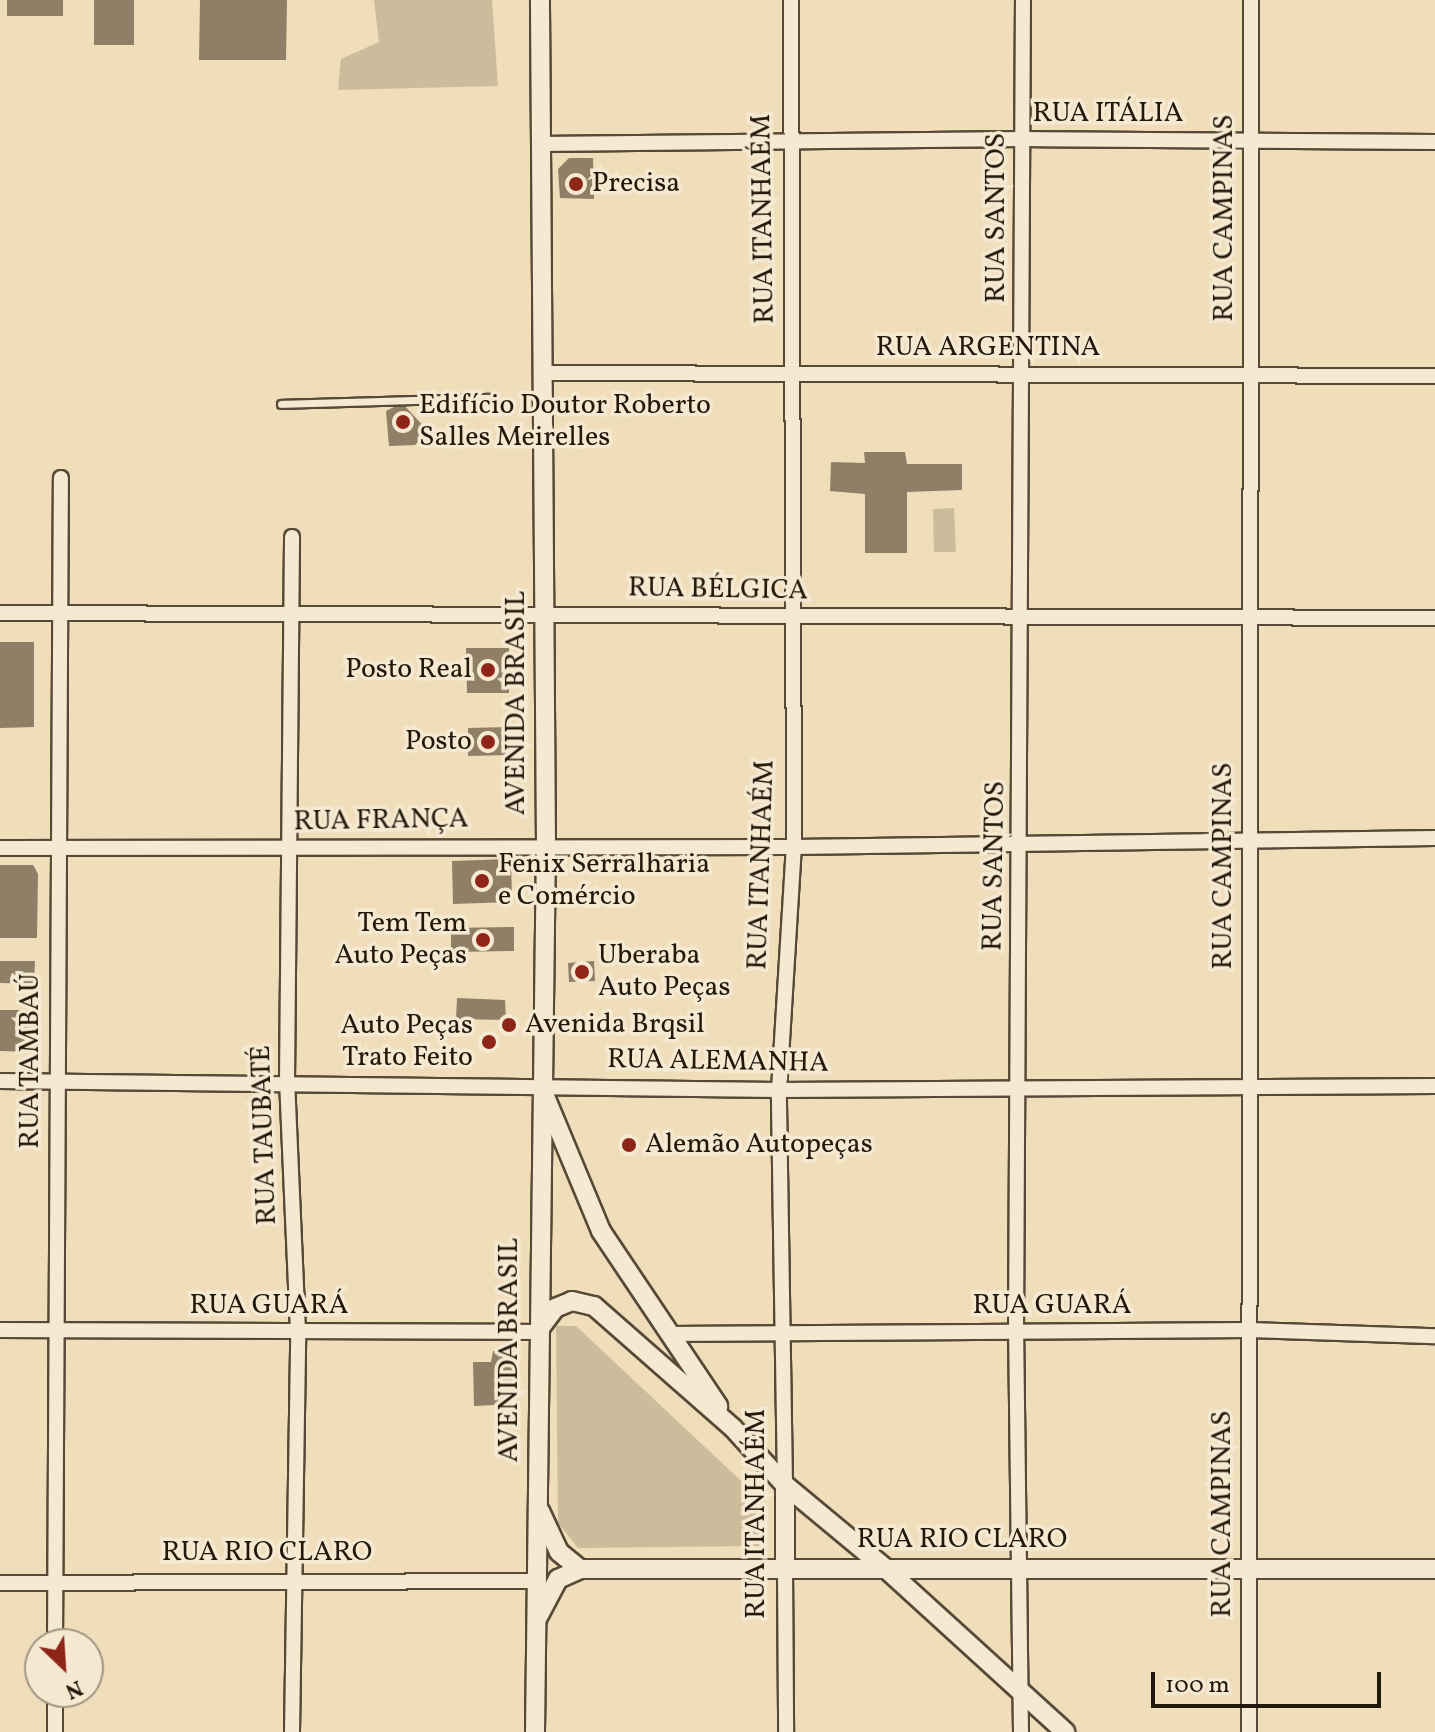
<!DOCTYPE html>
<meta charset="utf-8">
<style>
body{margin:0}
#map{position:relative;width:1435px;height:1732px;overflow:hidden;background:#f0ddba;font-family:Vollkorn,serif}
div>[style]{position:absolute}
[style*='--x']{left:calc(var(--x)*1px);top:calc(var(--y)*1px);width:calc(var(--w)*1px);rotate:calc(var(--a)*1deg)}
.green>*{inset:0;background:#cdbc9c}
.building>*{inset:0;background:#8e7f66}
.roads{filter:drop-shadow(2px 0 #564a37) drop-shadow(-2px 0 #564a37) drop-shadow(0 2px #564a37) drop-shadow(0 -2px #564a37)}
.lane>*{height:7px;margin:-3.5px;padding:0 3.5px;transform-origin:3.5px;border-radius:3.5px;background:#f5e9d2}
.street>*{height:14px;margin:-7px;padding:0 7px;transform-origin:7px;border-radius:7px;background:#f5e9d2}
.secondary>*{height:18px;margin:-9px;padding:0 9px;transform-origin:9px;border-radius:9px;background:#f5e9d2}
.dots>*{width:22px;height:22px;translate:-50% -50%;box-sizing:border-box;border:4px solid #f5e9d2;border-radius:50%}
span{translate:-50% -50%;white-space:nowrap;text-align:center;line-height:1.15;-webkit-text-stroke:7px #f5e9d2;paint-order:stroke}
.street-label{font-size:28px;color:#23190b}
.poi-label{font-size:28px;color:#23190b}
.left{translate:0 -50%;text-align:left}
.right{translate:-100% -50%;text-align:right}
.north{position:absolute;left:24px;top:1628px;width:80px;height:80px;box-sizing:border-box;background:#f5e9d2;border:2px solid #a19682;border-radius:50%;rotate:155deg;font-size:22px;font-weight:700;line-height:32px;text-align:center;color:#23190b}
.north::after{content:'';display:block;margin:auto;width:28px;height:36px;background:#8f2418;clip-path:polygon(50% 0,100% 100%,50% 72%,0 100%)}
.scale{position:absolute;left:1151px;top:1672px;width:230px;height:36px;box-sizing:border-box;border:4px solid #23190b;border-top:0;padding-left:10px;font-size:24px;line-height:28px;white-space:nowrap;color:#23190b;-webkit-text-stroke:6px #f5e9d2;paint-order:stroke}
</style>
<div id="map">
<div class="green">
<i style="clip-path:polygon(374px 0,492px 0,498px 86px,338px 90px,341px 59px,379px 42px)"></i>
<i style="clip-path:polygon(954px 508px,956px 552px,934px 552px,933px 509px)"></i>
<i style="clip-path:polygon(556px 1326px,576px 1326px,754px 1493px,761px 1546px,578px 1548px,558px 1523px)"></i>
</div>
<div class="building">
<i style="clip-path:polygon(7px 0,63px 0,63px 16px,7px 16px)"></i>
<i style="clip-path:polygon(94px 0,134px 0,134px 45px,94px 45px)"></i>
<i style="clip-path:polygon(200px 0,287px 0,286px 60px,199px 60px)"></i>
<i style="clip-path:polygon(569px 158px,593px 158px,594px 199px,560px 198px,558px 169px)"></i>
<i style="clip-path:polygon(402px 403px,429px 432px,415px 445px,389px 446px,386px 411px)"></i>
<i style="clip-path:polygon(864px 452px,905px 452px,907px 464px,962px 464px,962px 490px,907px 492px,907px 553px,865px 553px,865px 494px,830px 491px,831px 462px,865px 463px)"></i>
<i style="clip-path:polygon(0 642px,34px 642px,34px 727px,0 728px)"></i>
<i style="clip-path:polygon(466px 648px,509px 648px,509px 693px,467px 693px)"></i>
<i style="clip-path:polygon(508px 727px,508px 755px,468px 756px,468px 728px)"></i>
<i style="clip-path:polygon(511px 859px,512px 902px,453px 904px,452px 861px)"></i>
<i style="clip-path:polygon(0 865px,33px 865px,38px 874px,37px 938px,0 938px)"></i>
<i style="clip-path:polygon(514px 927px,514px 951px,451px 952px,451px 928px)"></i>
<i style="clip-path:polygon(0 961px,35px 961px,34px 984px,0 983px)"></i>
<i style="clip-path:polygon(594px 961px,595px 981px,569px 982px,568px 963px)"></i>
<i style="clip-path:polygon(457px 998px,505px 1000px,506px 1020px,456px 1019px)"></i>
<i style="clip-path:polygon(0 1010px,36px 1010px,35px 1052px,0 1051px)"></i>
<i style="clip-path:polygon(515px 1350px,514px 1404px,474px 1406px,473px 1362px,491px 1362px,493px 1351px)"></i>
</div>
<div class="roads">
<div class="lane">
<i style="--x:281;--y:404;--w:207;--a:-1.7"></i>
</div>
<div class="street">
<i style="--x:540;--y:144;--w:483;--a:-0.6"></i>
<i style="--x:1023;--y:139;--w:412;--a:0.4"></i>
<i style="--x:541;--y:373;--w:894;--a:0.19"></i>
<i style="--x:0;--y:613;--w:1435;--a:0.2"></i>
<i style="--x:0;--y:848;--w:794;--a:-0.07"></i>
<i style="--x:794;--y:847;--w:641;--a:-0.8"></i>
<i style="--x:0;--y:1081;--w:779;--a:0.66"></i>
<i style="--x:779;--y:1090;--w:656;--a:-0.35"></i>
<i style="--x:0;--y:1330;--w:537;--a:0.21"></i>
<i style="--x:669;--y:1334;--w:581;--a:-0.39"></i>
<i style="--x:1250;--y:1330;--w:185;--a:1.9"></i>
<i style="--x:785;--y:1485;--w:395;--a:-90.9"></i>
<i style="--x:779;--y:1090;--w:243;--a:-86.5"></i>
<i style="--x:794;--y:847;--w:847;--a:-90.2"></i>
<i style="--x:785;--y:1570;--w:162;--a:89.6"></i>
<i style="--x:0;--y:1583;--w:534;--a:-0.21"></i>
<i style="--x:55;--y:1644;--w:1166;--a:-89.71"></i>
<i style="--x:55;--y:1732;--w:40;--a:-90"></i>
<i style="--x:292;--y:1732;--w:400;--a:-89.1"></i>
<i style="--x:298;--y:1332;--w:250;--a:-92.5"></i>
<i style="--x:287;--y:1082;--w:545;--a:-89.47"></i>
<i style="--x:1021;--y:1732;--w:399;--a:-90.7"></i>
<i style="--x:1016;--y:1333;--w:1333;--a:-89.7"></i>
<i style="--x:1249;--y:1732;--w:1732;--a:-89.93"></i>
</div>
<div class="secondary">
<i style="--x:544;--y:1094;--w:148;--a:67.4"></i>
<i style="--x:601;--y:1231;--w:211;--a:56.2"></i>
<i style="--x:537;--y:1332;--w:30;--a:-53"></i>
<i style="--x:555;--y:1308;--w:18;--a:-22"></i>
<i style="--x:572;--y:1301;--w:23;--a:13"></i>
<i style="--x:594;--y:1306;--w:185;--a:41.3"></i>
<i style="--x:733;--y:1428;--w:77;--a:47.6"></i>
<i style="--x:785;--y:1485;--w:130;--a:39.7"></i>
<i style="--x:885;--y:1568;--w:244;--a:42.3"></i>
<i style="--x:785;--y:1485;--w:85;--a:90"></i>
<i style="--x:540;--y:1511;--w:45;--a:65.1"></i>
<i style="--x:559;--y:1552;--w:27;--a:39"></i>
<i style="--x:538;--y:1617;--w:43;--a:-62.2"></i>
<i style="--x:558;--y:1579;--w:24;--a:-24"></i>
<i style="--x:580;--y:1569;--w:855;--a:0"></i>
<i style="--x:535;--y:1732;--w:887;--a:-89.29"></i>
<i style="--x:546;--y:845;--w:845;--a:-90.41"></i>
</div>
</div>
<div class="dots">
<i style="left:576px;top:184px;background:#8f2418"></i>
<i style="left:403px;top:422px;background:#8f2418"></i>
<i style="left:488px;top:670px;background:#8f2418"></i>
<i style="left:488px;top:742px;background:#8f2418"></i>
<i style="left:482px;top:881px;background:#8f2418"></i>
<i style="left:483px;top:940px;background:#8f2418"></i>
<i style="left:582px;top:972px;background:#8f2418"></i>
<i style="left:509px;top:1025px;background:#8f2418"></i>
<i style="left:489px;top:1042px;background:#8f2418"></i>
<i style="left:629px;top:1145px;background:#8f2418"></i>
</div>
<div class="street-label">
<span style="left:1108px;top:114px">RUA ITÁLIA</span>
<span style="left:997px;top:218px;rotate:-90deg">RUA SANTOS</span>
<span style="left:1225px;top:218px;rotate:-90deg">RUA CAMPINAS</span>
<span style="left:764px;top:219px;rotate:-91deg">RUA ITANHAÉM</span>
<span style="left:988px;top:348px">RUA ARGENTINA</span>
<span style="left:718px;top:590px;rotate:1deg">RUA BÉLGICA</span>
<span style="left:517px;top:703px;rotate:-90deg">AVENIDA BRASIL</span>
<span style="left:381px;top:821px;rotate:-1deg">RUA FRANÇA</span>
<span style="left:762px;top:865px;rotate:-88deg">RUA ITANHAÉM</span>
<span style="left:995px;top:866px;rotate:-89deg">RUA SANTOS</span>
<span style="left:1224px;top:866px;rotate:-90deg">RUA CAMPINAS</span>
<span style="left:31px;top:1061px;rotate:-90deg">RUA TAMBAÚ</span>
<span style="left:718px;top:1062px;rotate:1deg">RUA ALEMANHA</span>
<span style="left:265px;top:1135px;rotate:-92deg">RUA TAUBATÉ</span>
<span style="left:269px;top:1306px">RUA GUARÁ</span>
<span style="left:1052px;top:1306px">RUA GUARÁ</span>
<span style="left:510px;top:1350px;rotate:-90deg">AVENIDA BRASIL</span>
<span style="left:757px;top:1514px;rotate:-90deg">RUA ITANHAÉM</span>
<span style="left:1223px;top:1514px;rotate:-90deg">RUA CAMPINAS</span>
<span style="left:962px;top:1540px">RUA RIO CLARO</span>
<span style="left:267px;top:1553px">RUA RIO CLARO</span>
</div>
<div class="poi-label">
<span class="left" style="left:592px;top:184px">Precisa</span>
<span class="left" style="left:419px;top:422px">Edifício Doutor Roberto<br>Salles Meirelles</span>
<span class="right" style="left:472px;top:670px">Posto Real</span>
<span class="right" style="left:472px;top:742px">Posto</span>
<span class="left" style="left:498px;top:881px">Fenix Serralharia<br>e Comércio</span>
<span class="right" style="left:467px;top:940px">Tem Tem<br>Auto Peças</span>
<span class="left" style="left:598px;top:972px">Uberaba<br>Auto Peças</span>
<span class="left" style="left:525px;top:1025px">Avenida Brqsil</span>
<span class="right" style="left:473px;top:1042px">Auto Peças<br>Trato Feito</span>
<span class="left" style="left:645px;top:1145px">Alemão Autopeças</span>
</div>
<div class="north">N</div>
<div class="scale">100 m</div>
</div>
